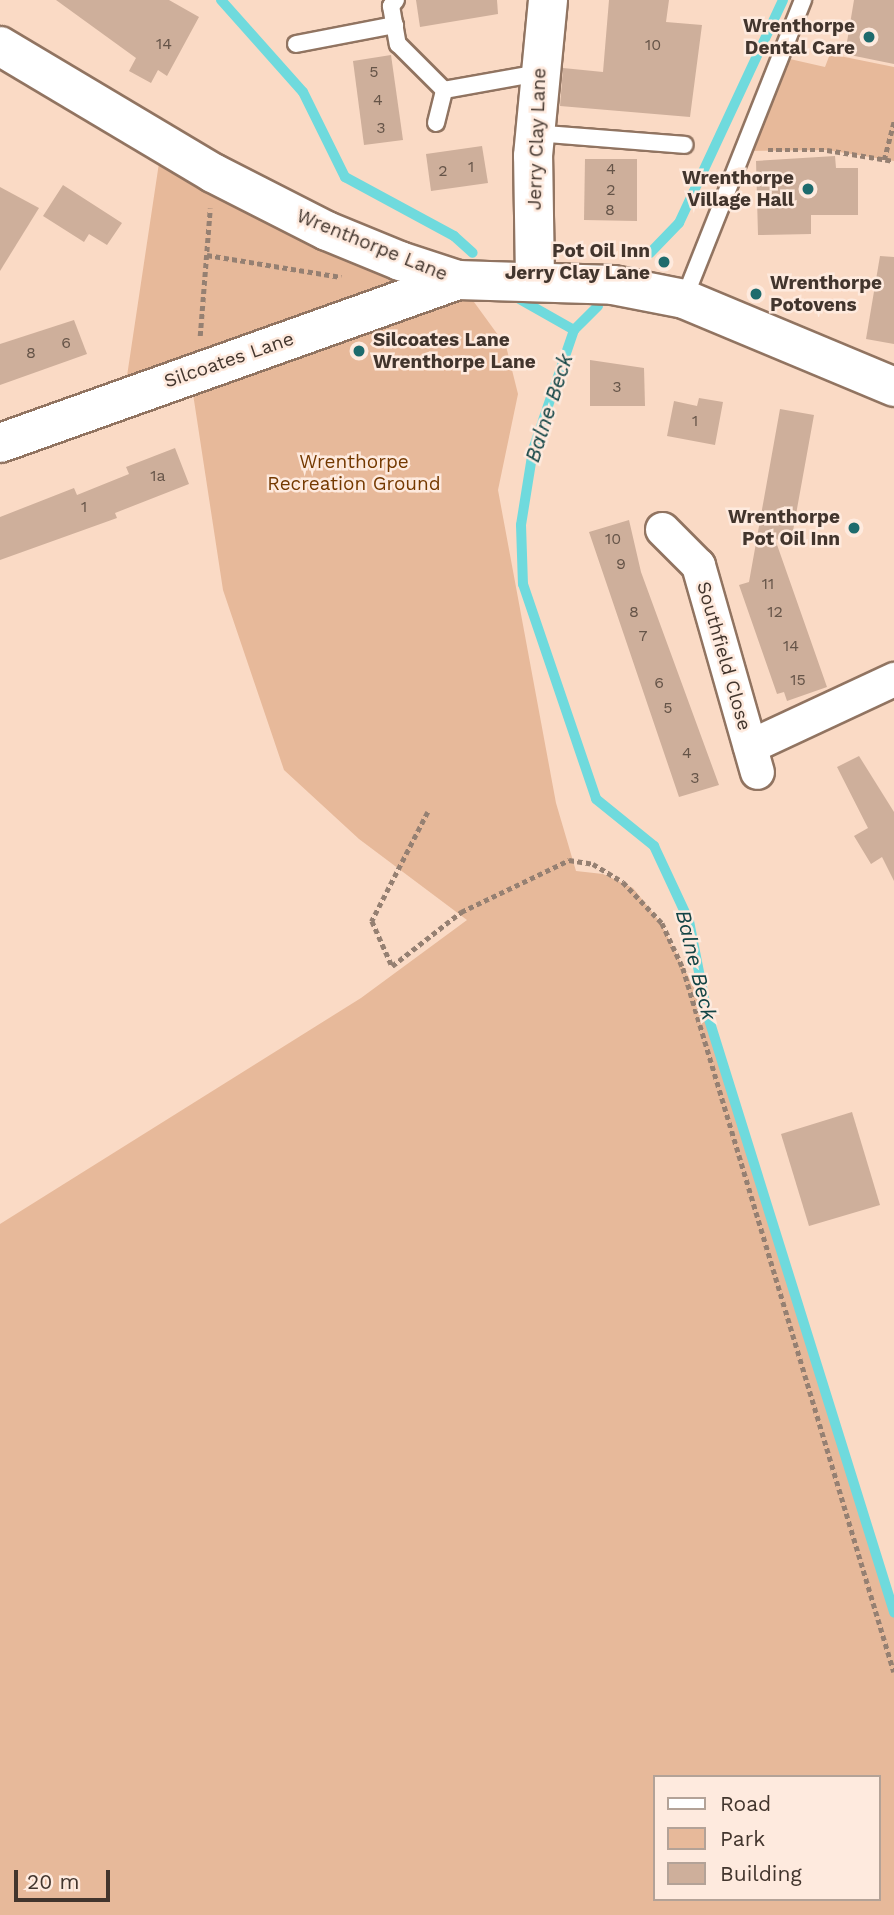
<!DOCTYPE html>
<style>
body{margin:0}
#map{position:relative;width:894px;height:1915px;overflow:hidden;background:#fadac5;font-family:"Work Sans",sans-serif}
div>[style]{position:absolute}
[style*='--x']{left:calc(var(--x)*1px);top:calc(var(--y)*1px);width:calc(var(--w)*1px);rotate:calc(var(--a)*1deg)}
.green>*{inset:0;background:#e7b99a}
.stream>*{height:10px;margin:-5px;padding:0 5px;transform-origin:5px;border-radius:5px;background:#6fdadd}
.building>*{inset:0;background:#ceaf9b}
.path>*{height:4.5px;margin-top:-2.25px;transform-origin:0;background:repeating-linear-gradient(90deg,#958072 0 5px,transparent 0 8.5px)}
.roads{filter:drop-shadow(2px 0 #917461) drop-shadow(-2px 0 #917461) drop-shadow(0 2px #917461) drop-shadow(0 -2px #917461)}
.service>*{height:16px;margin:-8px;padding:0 8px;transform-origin:8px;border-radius:8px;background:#fff}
.minor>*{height:33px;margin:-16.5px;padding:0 16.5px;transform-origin:16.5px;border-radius:16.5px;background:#fff}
.tertiary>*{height:38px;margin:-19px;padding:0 19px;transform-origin:19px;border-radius:19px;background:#fff}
.dots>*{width:19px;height:19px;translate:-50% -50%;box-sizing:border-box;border:4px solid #feeade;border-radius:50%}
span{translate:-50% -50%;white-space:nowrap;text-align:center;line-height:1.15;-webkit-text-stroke:5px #feeade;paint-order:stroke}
.number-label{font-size:16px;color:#655448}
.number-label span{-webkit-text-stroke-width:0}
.poi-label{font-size:19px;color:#42352d;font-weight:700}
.right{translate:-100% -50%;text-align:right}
.left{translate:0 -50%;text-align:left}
.street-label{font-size:19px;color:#42352d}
.park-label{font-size:19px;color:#743900}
.water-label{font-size:21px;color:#124445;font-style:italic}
.legend{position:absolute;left:653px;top:1775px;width:228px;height:126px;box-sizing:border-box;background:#feeade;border:2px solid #b3a297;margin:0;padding:9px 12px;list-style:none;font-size:21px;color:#42352d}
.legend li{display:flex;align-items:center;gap:14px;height:35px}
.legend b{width:35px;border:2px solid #b3a297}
.scale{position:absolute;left:14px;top:1870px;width:96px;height:32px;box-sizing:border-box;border:4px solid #42352d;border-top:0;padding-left:9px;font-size:21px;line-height:24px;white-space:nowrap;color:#42352d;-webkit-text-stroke:5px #feeade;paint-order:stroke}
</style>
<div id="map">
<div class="green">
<i style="clip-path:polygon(830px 54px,894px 67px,894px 161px,827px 150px,743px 151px,781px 57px,825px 67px)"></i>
<i style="clip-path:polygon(evenodd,162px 143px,458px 280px,506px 346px,518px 394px,498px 490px,556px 803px,576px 871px,603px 874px,633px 888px,660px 922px,707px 1013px,894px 1612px,894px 1915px,0 1915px,0 1224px,361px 998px,467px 920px,359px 839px,284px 770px,223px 590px,190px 374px,124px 396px,162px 143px,654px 1777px,878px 1777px,878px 1899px,654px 1899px,654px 1777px)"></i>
</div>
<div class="stream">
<i style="--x:221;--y:0;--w:123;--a:48.3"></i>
<i style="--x:303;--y:92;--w:95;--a:63.7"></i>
<i style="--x:345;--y:177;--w:124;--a:28.4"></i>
<i style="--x:454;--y:236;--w:25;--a:42"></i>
<i style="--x:650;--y:253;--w:42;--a:-46"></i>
<i style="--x:679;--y:223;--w:246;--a:-65"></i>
<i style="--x:514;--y:296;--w:69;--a:29.5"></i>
<i style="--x:598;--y:306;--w:34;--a:135"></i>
<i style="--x:574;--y:330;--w:127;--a:108.9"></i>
<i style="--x:533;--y:450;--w:76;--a:99.1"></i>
<i style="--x:521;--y:525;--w:59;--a:88.1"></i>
<i style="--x:523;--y:584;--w:227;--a:71.2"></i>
<i style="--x:596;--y:799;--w:75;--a:39"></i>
<i style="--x:654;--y:846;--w:83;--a:65"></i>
<i style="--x:689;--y:921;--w:94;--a:78.9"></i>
<i style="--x:707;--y:1013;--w:628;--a:72.66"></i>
</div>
<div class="building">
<i style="clip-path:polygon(56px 0,169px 0,199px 17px,167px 76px,158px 70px,151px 83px,129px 71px,136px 58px)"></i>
<i style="clip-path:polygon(416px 0,497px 0,498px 14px,420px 27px)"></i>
<i style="clip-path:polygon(609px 0,669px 0,666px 22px,702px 25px,690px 117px,560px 106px,563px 68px,603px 72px)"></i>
<i style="clip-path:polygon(854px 0,894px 0,894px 64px,845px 54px)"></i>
<i style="clip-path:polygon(391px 55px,403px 140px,364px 145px,353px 61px)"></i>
<i style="clip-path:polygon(482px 146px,488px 183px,431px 191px,426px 154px)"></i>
<i style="clip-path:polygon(835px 156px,836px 168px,858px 168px,858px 215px,811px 215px,811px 234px,758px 235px,756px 161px)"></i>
<i style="clip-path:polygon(585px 159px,637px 159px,637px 221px,584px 220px)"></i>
<i style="clip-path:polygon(63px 185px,122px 223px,107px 245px,89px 234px,84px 242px,43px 216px)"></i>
<i style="clip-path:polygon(0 187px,39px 208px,0 271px)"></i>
<i style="clip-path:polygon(880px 256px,894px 257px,894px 344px,866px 339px)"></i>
<i style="clip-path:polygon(74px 320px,87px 354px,0 385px,0 344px)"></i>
<i style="clip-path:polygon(590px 360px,644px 368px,645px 406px,590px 406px)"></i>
<i style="clip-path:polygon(699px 398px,723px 402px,715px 445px,667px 436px,674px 401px,697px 406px)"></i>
<i style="clip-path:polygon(780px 409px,814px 415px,791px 542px,775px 539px,827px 687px,787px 701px,784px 692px,777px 694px,739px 585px,749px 582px)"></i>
<i style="clip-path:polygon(175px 448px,189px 484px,115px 513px,117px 518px,0 560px,0 517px,74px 488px,77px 495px,129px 474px,126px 467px)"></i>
<i style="clip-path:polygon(629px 520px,641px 572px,719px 785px,679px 797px,589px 532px)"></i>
<i style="clip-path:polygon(859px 756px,894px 812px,894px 881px,882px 857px,871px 864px,854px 836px,868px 828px,837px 767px)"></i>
<i style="clip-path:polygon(852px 1112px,880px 1205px,809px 1226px,781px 1134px)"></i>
</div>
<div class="path">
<i style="--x:768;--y:150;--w:59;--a:0"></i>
<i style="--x:827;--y:150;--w:68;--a:9.3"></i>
<i style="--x:884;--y:160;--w:40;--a:-75.6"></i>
<i style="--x:207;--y:255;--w:136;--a:9.3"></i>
<i style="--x:200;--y:336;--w:128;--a:-85.5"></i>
<i style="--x:428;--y:812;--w:123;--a:117.2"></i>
<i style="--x:372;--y:921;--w:49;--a:66"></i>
<i style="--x:392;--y:966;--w:88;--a:-38"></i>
<i style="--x:461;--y:912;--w:120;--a:-25.7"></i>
<i style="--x:569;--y:860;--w:24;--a:9"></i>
<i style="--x:593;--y:864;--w:35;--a:31"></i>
<i style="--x:623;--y:882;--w:57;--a:46.4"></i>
<i style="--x:662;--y:923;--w:50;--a:65"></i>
<i style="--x:683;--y:968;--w:735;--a:73.32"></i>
</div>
<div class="roads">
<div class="service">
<i style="--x:396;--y:0;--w:8;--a:130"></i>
<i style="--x:391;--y:6;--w:39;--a:80"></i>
<i style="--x:398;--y:44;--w:65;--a:45"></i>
<i style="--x:444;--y:90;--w:97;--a:-10.1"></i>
<i style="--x:296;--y:44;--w:101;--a:-10.9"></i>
<i style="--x:436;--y:123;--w:34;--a:-76"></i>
<i style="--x:534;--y:133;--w:151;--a:4.5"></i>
<i style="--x:684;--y:299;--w:322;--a:-68.3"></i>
</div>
<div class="minor">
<i style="--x:662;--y:529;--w:51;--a:45"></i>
<i style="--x:698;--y:565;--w:215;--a:74.1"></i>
<i style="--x:750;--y:746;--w:159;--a:-25"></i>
</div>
<div class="tertiary">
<i style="--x:0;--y:46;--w:248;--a:30.8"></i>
<i style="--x:213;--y:173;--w:128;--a:27"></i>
<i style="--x:327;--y:231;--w:79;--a:22.3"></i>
<i style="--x:400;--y:261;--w:61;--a:18.1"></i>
<i style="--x:458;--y:280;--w:155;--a:1.8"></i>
<i style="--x:613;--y:285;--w:72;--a:11.2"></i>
<i style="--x:684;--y:299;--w:228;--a:22.7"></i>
<i style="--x:535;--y:279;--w:123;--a:-90.9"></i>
<i style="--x:533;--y:156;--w:157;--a:-84.5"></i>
<i style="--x:0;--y:443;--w:486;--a:-19.6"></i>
</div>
</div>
<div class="dots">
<i style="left:869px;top:37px;background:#1e6b6d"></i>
<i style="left:808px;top:189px;background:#1e6b6d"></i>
<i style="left:664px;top:262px;background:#1e6b6d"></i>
<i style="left:756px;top:294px;background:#1e6b6d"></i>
<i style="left:359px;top:351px;background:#1e6b6d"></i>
<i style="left:854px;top:528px;background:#1e6b6d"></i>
</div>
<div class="number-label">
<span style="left:164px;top:44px">14</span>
<span style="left:653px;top:45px">10</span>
<span style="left:374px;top:72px">5</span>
<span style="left:378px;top:100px">4</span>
<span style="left:381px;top:128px">3</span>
<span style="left:471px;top:167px">1</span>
<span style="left:611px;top:169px">4</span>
<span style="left:443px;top:171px">2</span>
<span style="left:611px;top:190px">2</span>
<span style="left:610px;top:210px">8</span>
<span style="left:66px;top:343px">6</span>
<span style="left:31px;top:353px">8</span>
<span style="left:617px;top:387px">3</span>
<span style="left:695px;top:421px">1</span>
<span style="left:158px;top:476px">1a</span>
<span style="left:84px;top:507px">1</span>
<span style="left:613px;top:539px">10</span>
<span style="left:621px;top:564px">9</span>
<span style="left:768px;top:584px">11</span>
<span style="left:634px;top:612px">8</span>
<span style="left:775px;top:612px">12</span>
<span style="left:643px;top:636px">7</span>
<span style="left:791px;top:646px">14</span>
<span style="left:798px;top:680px">15</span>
<span style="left:659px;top:683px">6</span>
<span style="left:668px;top:708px">5</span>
<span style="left:687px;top:753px">4</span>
<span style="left:695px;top:778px">3</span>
</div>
<div class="poi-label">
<span class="right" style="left:855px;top:37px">Wrenthorpe<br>Dental Care</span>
<span class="right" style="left:794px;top:189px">Wrenthorpe<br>Village Hall</span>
<span class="right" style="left:650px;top:262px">Pot Oil Inn<br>Jerry Clay Lane</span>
<span class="left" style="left:770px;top:294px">Wrenthorpe<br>Potovens</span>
<span class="left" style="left:373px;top:351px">Silcoates Lane<br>Wrenthorpe Lane</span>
<span class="right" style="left:840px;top:528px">Wrenthorpe<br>Pot Oil Inn</span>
</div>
<div class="street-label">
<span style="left:537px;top:139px;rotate:-88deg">Jerry Clay Lane</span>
<span style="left:372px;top:245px;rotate:22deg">Wrenthorpe Lane</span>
<span style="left:229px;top:360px;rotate:-19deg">Silcoates Lane</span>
<span style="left:724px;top:656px;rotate:74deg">Southfield Close</span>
</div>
<div class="park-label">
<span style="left:354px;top:473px">Wrenthorpe<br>Recreation Ground</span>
</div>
<div class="water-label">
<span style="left:549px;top:408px;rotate:-72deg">Balne Beck</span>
<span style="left:696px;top:965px;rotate:76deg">Balne Beck</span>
</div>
<ul class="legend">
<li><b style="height:9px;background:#fff"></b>Road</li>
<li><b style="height:19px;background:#e7b99a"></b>Park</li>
<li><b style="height:19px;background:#ceaf9b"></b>Building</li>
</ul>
<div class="scale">20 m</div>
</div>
